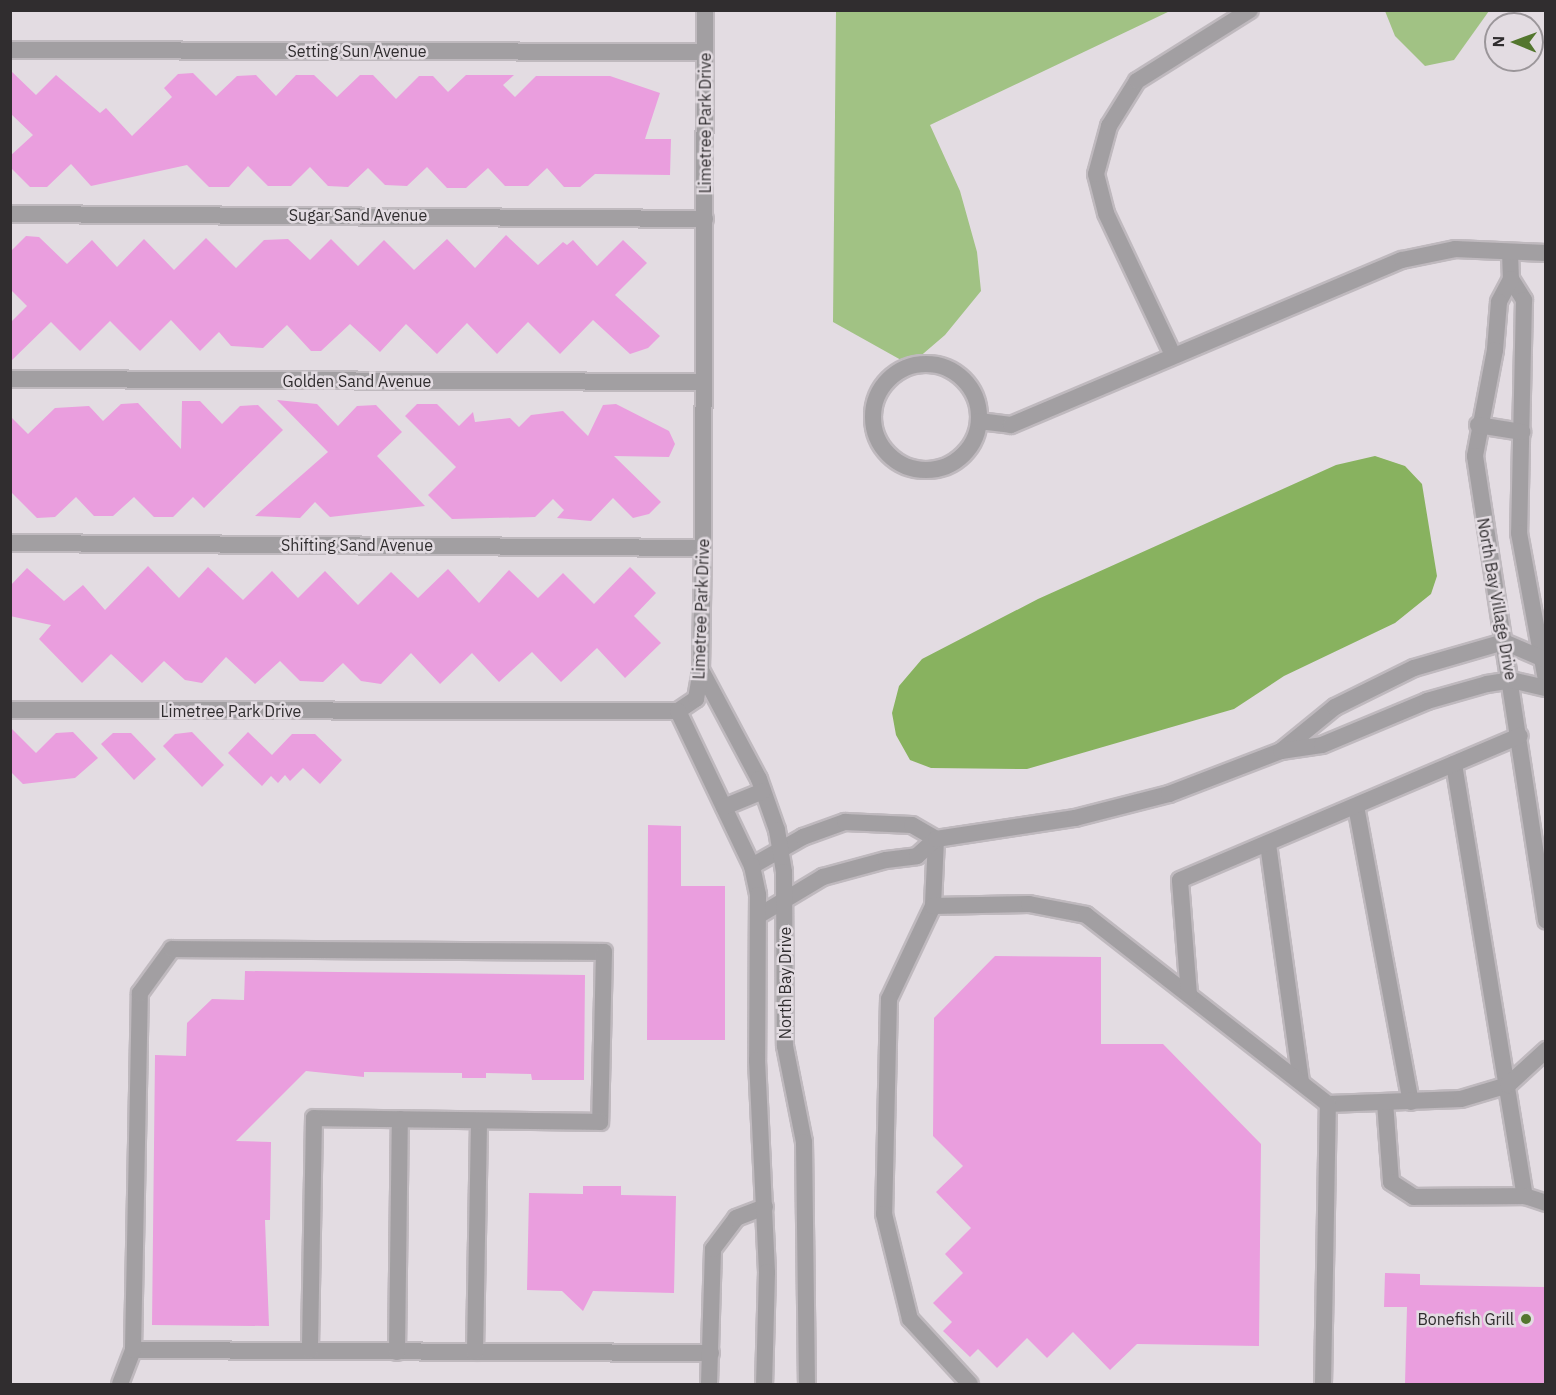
<!DOCTYPE html>
<style>
body{margin:0}
#map{position:relative;width:1556px;height:1395px;overflow:hidden;background:#e3dce2;font-family:"IBM Plex Sans",sans-serif}
div>[style]{position:absolute}
[style*='--x']{left:calc(var(--x)*1px);top:calc(var(--y)*1px);width:calc(var(--w)*1px);rotate:calc(var(--a)*1deg)}
.green>*{inset:0;background:#a1c284}
.water>*{inset:0;background:#88b25f}
.building>*{inset:0;background:#ea9ede}
.roads{filter:drop-shadow(2px 0 #bfb9be) drop-shadow(-2px 0 #bfb9be) drop-shadow(0 2px #bfb9be) drop-shadow(0 -2px #bfb9be)}
.service>*{height:16px;margin:-8px;padding:0 8px;transform-origin:8px;border-radius:8px;background:#a29fa2}
.service>.ring{margin:-8px;padding:0;box-sizing:content-box;background:none;border:16px solid #a29fa2;border-radius:50%}
.minor>*{height:16px;margin:-8px;padding:0 8px;transform-origin:8px;border-radius:8px;background:#a29fa2}
.dots>*{width:16px;height:16px;translate:-50% -50%;box-sizing:border-box;border:3px solid #e3dce2;border-radius:50%}
span{translate:-50% -50%;white-space:nowrap;text-align:center;line-height:1.15;-webkit-text-stroke:5px #e3dce2;paint-order:stroke}
.street-label{font-size:16px;color:#302d2f}
.poi-label{font-size:16px;color:#302d2f}
.right{translate:-100% -50%;text-align:right}
.frame{position:absolute;inset:0;border:12px solid #302d2f;pointer-events:none}
.north{position:absolute;left:1484px;top:12px;width:60px;height:60px;box-sizing:border-box;background:#e3dce2;border:2px solid #9b969a;border-radius:50%;rotate:271deg;font-size:16px;font-weight:700;line-height:24px;text-align:center;color:#302d2f}
.north::after{content:'';display:block;margin:auto;width:21px;height:27px;background:#53762e;clip-path:polygon(50% 0,100% 100%,50% 72%,0 100%)}
</style>
<div id="map">
<div class="green">
<i style="clip-path:polygon(836px 11px,1170px 11px,930px 125px,960px 191px,977px 252px,981px 291px,945px 335px,910px 365px,833px 322px)"></i>
<i style="clip-path:polygon(1385px 11px,1489px 11px,1454px 60px,1425px 66px,1395px 36px)"></i>
</div>
<div class="water">
<i style="clip-path:polygon(1375px 456px,1405px 466px,1422px 484px,1437px 576px,1431px 594px,1395px 623px,1284px 676px,1234px 709px,1027px 769px,931px 768px,910px 760px,896px 735px,892px 713px,899px 686px,922px 659px,1038px 599px,1336px 465px)"></i>
</div>
<div class="building">
<i style="clip-path:polygon(10px 70px,36px 95px,56px 75px,100px 113px,106px 108px,132px 136px,172px 97px,164px 88px,178px 74px,193px 73px,216px 96px,237px 76px,256px 75px,276px 96px,296px 75px,314px 75px,337px 97px,360px 75px,373px 75px,396px 99px,419px 76px,433px 76px,448px 92px,466px 75px,514px 75px,503px 85px,515px 97px,536px 76px,610px 76px,660px 93px,645px 139px,671px 139px,670px 175px,595px 174px,580px 187px,564px 187px,547px 168px,528px 186px,505px 186px,488px 168px,466px 188px,447px 188px,427px 167px,407px 186px,385px 185px,368px 168px,348px 187px,328px 186px,310px 167px,291px 186px,268px 186px,248px 166px,229px 187px,209px 187px,187px 165px,91px 186px,71px 164px,47px 187px,30px 187px,10px 167px,10px 156px,33px 135px,10px 113px)"></i>
<i style="clip-path:polygon(506px 235px,538px 265px,563px 242px,567px 245px,573px 240px,597px 266px,623px 240px,647px 263px,615px 295px,660px 336px,648px 348px,630px 354px,593px 320px,560px 354px,528px 322px,497px 354px,467px 323px,437px 354px,406px 324px,380px 352px,350px 324px,321px 351px,311px 351px,287px 325px,263px 348px,231px 346px,219px 332px,200px 351px,171px 320px,140px 351px,110px 321px,80px 351px,51px 322px,10px 362px,10px 323px,27px 306px,10px 289px,10px 252px,26px 236px,39px 237px,67px 264px,92px 240px,117px 267px,144px 239px,174px 270px,206px 238px,236px 268px,264px 240px,288px 239px,310px 260px,331px 239px,358px 266px,384px 240px,414px 270px,447px 239px,475px 268px)"></i>
<i style="clip-path:polygon(277px 400px,317px 404px,338px 426px,357px 406px,376px 405px,402px 432px,377px 456px,425px 506px,330px 517px,315px 502px,300px 518px,255px 516px,328px 452px)"></i>
<i style="clip-path:polygon(182px 401px,200px 401px,222px 424px,240px 406px,258px 405px,283px 430px,204px 508px,193px 497px,173px 517px,154px 517px,134px 497px,113px 516px,94px 516px,76px 497px,55px 517px,37px 518px,10px 491px,10px 416px,28px 434px,55px 408px,89px 406px,103px 421px,121px 404px,138px 403px,181px 449px)"></i>
<i style="clip-path:polygon(417px 404px,437px 404px,459px 426px,473px 412px,475px 422px,510px 418px,519px 427px,531px 415px,563px 411px,588px 436px,603px 405px,616px 404px,669px 431px,675px 444px,669px 457px,614px 456px,661px 502px,649px 514px,633px 518px,613px 498px,591px 521px,557px 518px,564px 510px,553px 499px,535px 517px,452px 519px,428px 495px,456px 467px,405px 416px)"></i>
<i style="clip-path:polygon(148px 566px,179px 598px,208px 567px,243px 600px,272px 571px,298px 598px,325px 571px,358px 605px,391px 572px,418px 598px,448px 569px,479px 603px,509px 570px,538px 598px,563px 573px,594px 604px,630px 567px,656px 593px,634px 616px,661px 643px,625px 678px,597px 648px,561px 682px,532px 652px,499px 682px,472px 653px,440px 684px,411px 653px,381px 684px,361px 681px,343px 663px,323px 682px,300px 681px,280px 661px,255px 684px,226px 657px,202px 683px,185px 680px,164px 661px,142px 683px,111px 654px,82px 683px,39px 639px,51px 625px,10px 616px,10px 586px,27px 568px,64px 601px,83px 585px,105px 610px)"></i>
<i style="clip-path:polygon(10px 727px,36px 753px,56px 733px,73px 732px,98px 758px,75px 778px,23px 784px,10px 771px)"></i>
<i style="clip-path:polygon(192px 732px,224px 765px,202px 787px,163px 746px,175px 734px)"></i>
<i style="clip-path:polygon(248px 732px,272px 755px,292px 734px,315px 734px,342px 760px,320px 784px,303px 768px,290px 781px,285px 775px,278px 783px,271px 776px,262px 786px,228px 753px)"></i>
<i style="clip-path:polygon(113px 733px,131px 733px,156px 759px,134px 780px,101px 744px)"></i>
<i style="clip-path:polygon(648px 825px,681px 826px,681px 886px,725px 886px,725px 1040px,647px 1040px)"></i>
<i style="clip-path:polygon(995px 956px,1101px 957px,1101px 1044px,1163px 1044px,1261px 1144px,1259px 1346px,1137px 1344px,1110px 1370px,1073px 1332px,1047px 1358px,1027px 1338px,997px 1368px,978px 1349px,970px 1357px,943px 1331px,952px 1322px,933px 1303px,963px 1273px,945px 1254px,971px 1228px,936px 1192px,963px 1166px,933px 1136px,934px 1018px)"></i>
<i style="clip-path:polygon(245px 971px,585px 975px,584px 1080px,532px 1080px,531px 1074px,486px 1073px,486px 1078px,462px 1078px,462px 1073px,364px 1072px,364px 1077px,306px 1071px,236px 1141px,271px 1142px,270px 1220px,265px 1220px,269px 1326px,152px 1325px,155px 1055px,186px 1056px,187px 1023px,212px 999px,244px 1000px)"></i>
<i style="clip-path:polygon(583px 1186px,621px 1186px,621px 1195px,676px 1196px,674px 1293px,593px 1291px,583px 1311px,562px 1291px,527px 1290px,529px 1193px,583px 1194px)"></i>
<i style="clip-path:polygon(1385px 1273px,1420px 1274px,1420px 1285px,1545px 1287px,1545px 1384px,1405px 1384px,1407px 1307px,1384px 1307px)"></i>
</div>
<div class="roads">
<div class="service">
<i style="--x:1510;--y:252;--w:27;--a:88"></i>
<i style="--x:1511;--y:279;--w:25;--a:58"></i>
<i style="--x:1524;--y:300;--w:233;--a:91.2"></i>
<i style="--x:1519;--y:533;--w:149;--a:79.6"></i>
<i style="--x:1511;--y:279;--w:26;--a:118"></i>
<i style="--x:1499;--y:302;--w:48;--a:94.8"></i>
<i style="--x:1495;--y:350;--w:108;--a:100.7"></i>
<i style="--x:1475;--y:456;--w:470;--a:81.3"></i>
<i style="--x:1173;--y:355;--w:157;--a:-115.3"></i>
<i style="--x:1106;--y:213;--w:40;--a:-104.4"></i>
<i style="--x:1096;--y:174;--w:50;--a:-74.8"></i>
<i style="--x:1109;--y:126;--w:53;--a:-58.1"></i>
<i style="--x:1137;--y:81;--w:133;--a:-32.1"></i>
<i class="ring" style="left:873px;top:364px;width:90px;height:90px"></i>
<i style="--x:979;--y:421;--w:32;--a:7"></i>
<i style="--x:1011;--y:425;--w:424;--a:-22.9"></i>
<i style="--x:1402;--y:260;--w:54;--a:-11.7"></i>
<i style="--x:1455;--y:249;--w:91;--a:2.5"></i>
<i style="--x:1478;--y:425;--w:45;--a:9"></i>
<i style="--x:1281;--y:751;--w:70;--a:-39.2"></i>
<i style="--x:1335;--y:707;--w:88;--a:-26.3"></i>
<i style="--x:1414;--y:668;--w:94;--a:-16.1"></i>
<i style="--x:1504;--y:642;--w:46;--a:23.2"></i>
<i style="--x:1454;--y:764;--w:438;--a:80.7"></i>
<i style="--x:1525;--y:1196;--w:22;--a:18"></i>
<i style="--x:1356;--y:806;--w:301;--a:79.5"></i>
<i style="--x:936;--y:839;--w:67;--a:92.6"></i>
<i style="--x:933;--y:906;--w:103;--a:115.3"></i>
<i style="--x:889;--y:999;--w:215;--a:91.3"></i>
<i style="--x:884;--y:1214;--w:108;--a:76.1"></i>
<i style="--x:910;--y:1319;--w:88;--a:47.3"></i>
<i style="--x:1268;--y:844;--w:240;--a:82.1"></i>
<i style="--x:752;--y:866;--w:59;--a:-29.6"></i>
<i style="--x:803;--y:837;--w:45;--a:-19.7"></i>
<i style="--x:845;--y:822;--w:67;--a:2.6"></i>
<i style="--x:912;--y:825;--w:28;--a:30"></i>
<i style="--x:933;--y:906;--w:96;--a:-1.2"></i>
<i style="--x:1029;--y:904;--w:58;--a:10.9"></i>
<i style="--x:1086;--y:915;--w:307;--a:38"></i>
<i style="--x:758;--y:916;--w:76;--a:-31"></i>
<i style="--x:823;--y:877;--w:65;--a:-15.1"></i>
<i style="--x:886;--y:860;--w:31;--a:-7"></i>
<i style="--x:917;--y:856;--w:25;--a:-42"></i>
<i style="--x:936;--y:839;--w:141;--a:-8.6"></i>
<i style="--x:1075;--y:818;--w:97;--a:-14.3"></i>
<i style="--x:1169;--y:794;--w:120;--a:-21"></i>
<i style="--x:1281;--y:751;--w:41;--a:-8.3"></i>
<i style="--x:1322;--y:745;--w:114;--a:-22.7"></i>
<i style="--x:1427;--y:701;--w:62;--a:-15.8"></i>
<i style="--x:1487;--y:684;--w:24;--a:-9"></i>
<i style="--x:1511;--y:680;--w:36;--a:13"></i>
<i style="--x:1189;--y:995;--w:115;--a:-94.5"></i>
<i style="--x:1180;--y:880;--w:369;--a:-23"></i>
<i style="--x:1385;--y:1102;--w:80;--a:85.7"></i>
<i style="--x:1391;--y:1182;--w:27;--a:33"></i>
<i style="--x:1414;--y:1197;--w:111;--a:-0.5"></i>
<i style="--x:1328;--y:1104;--w:133;--a:-2.2"></i>
<i style="--x:1461;--y:1099;--w:49;--a:-16.6"></i>
<i style="--x:1508;--y:1085;--w:52;--a:-42.6"></i>
<i style="--x:133;--y:1350;--w:578;--a:0.3"></i>
<i style="--x:397;--y:1352;--w:233;--a:-89.3"></i>
<i style="--x:475;--y:1352;--w:231;--a:-89"></i>
<i style="--x:120;--y:1384;--w:36;--a:-69"></i>
<i style="--x:133;--y:1350;--w:357;--a:-88.9"></i>
<i style="--x:140;--y:993;--w:54;--a:-54"></i>
<i style="--x:172;--y:949;--w:432;--a:0.4"></i>
<i style="--x:604;--y:952;--w:170;--a:91.3"></i>
<i style="--x:600;--y:1122;--w:286;--a:-179.2"></i>
<i style="--x:314;--y:1118;--w:233;--a:91"></i>
<i style="--x:709;--y:1384;--w:135;--a:-88.3"></i>
<i style="--x:713;--y:1249;--w:39;--a:-53"></i>
<i style="--x:736;--y:1218;--w:31;--a:-21"></i>
<i style="--x:1323;--y:1384;--w:280;--a:-89"></i>
</div>
<div class="minor">
<i style="--x:10;--y:50;--w:694;--a:0.17"></i>
<i style="--x:10;--y:214;--w:695;--a:0.41"></i>
<i style="--x:10;--y:379;--w:693;--a:0.25"></i>
<i style="--x:10;--y:543;--w:693;--a:0.41"></i>
<i style="--x:701;--y:670;--w:123;--a:62"></i>
<i style="--x:759;--y:779;--w:54;--a:70.6"></i>
<i style="--x:777;--y:830;--w:43;--a:80.5"></i>
<i style="--x:784;--y:872;--w:174;--a:89.7"></i>
<i style="--x:785;--y:1046;--w:98;--a:78.8"></i>
<i style="--x:804;--y:1142;--w:242;--a:89.3"></i>
<i style="--x:10;--y:710;--w:668;--a:0.09"></i>
<i style="--x:678;--y:711;--w:22;--a:-34"></i>
<i style="--x:696;--y:699;--w:29;--a:-80"></i>
<i style="--x:701;--y:670;--w:122;--a:-89.1"></i>
<i style="--x:703;--y:548;--w:538;--a:-89.79"></i>
<i style="--x:678;--y:711;--w:172;--a:64.5"></i>
<i style="--x:752;--y:866;--w:30;--a:78"></i>
<i style="--x:758;--y:895;--w:165;--a:90.3"></i>
<i style="--x:757;--y:1060;--w:212;--a:87.3"></i>
<i style="--x:767;--y:1272;--w:112;--a:91.5"></i>
<i style="--x:724;--y:807;--w:42;--a:-22.3"></i>
</div>
</div>
<div class="dots">
<i style="left:1526px;top:1319px;background:#53762e"></i>
</div>
<div class="street-label">
<span style="left:357px;top:51px">Setting Sun Avenue</span>
<span style="left:705px;top:123px;rotate:-90deg">Limetree Park Drive</span>
<span style="left:358px;top:215px">Sugar Sand Avenue</span>
<span style="left:357px;top:381px">Golden Sand Avenue</span>
<span style="left:357px;top:545px">Shifting Sand Avenue</span>
<span style="left:1497px;top:599px;rotate:80deg">North Bay Village Drive</span>
<span style="left:701px;top:609px;rotate:-88deg">Limetree Park Drive</span>
<span style="left:231px;top:711px">Limetree Park Drive</span>
<span style="left:785px;top:983px;rotate:-90deg">North Bay Drive</span>
</div>
<div class="poi-label">
<span class="right" style="left:1514px;top:1319px">Bonefish Grill</span>
</div>
<div class="frame"></div>
<div class="north">N</div>
</div>
